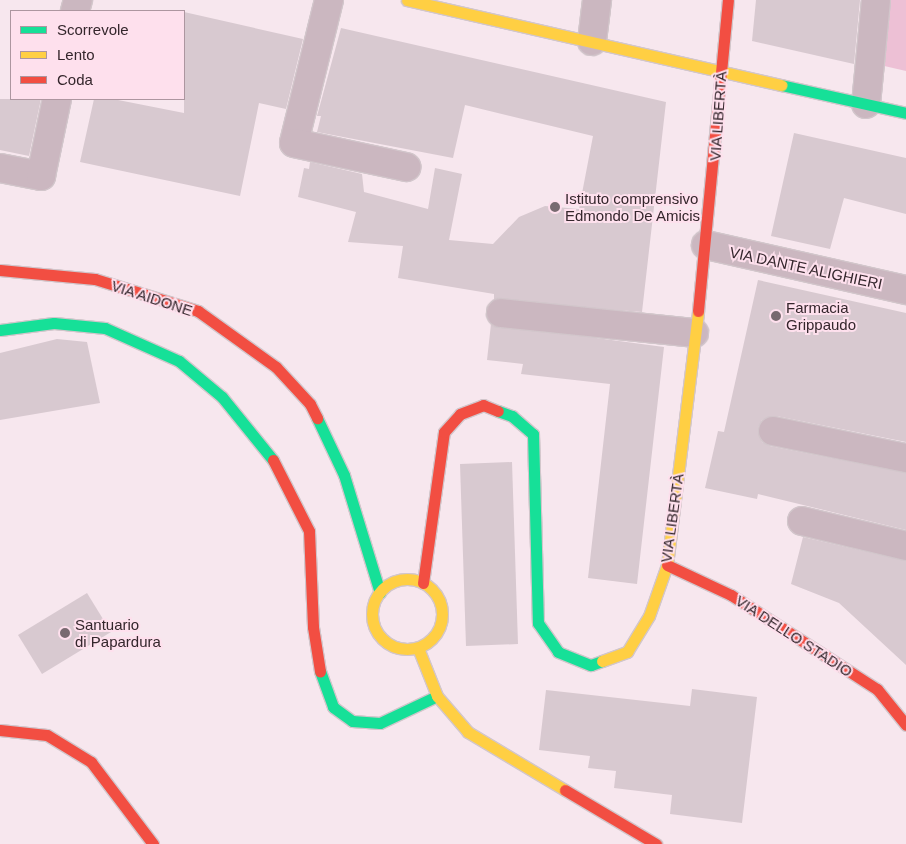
<!DOCTYPE html>
<meta charset="utf-8">
<style>
body{margin:0}
#map{position:relative;width:906px;height:844px;overflow:hidden;background:#f7e7ee;font-family:Helvetica,sans-serif}
div>[style]{position:absolute}
[style*='--x']{left:calc(var(--x)*1px);top:calc(var(--y)*1px);width:calc(var(--w)*1px);rotate:calc(var(--a)*1deg)}
.green>*{inset:0;background:#edc0d5}
.building>*{inset:0;background:#d8c9d0}
.roads{filter:drop-shadow(1px 0 #d2c6cb) drop-shadow(-1px 0 #d2c6cb) drop-shadow(0 1px #d2c6cb) drop-shadow(0 -1px #d2c6cb)}
.street>*{height:28px;margin:-14px;padding:0 14px;transform-origin:14px;border-radius:14px;background:#cbb7c0}
.fast>*{height:11px;margin:-5.5px;padding:0 5.5px;transform-origin:5.5px;border-radius:5.5px;background:#16e098}
.slow>*{height:11px;margin:-5.5px;padding:0 5.5px;transform-origin:5.5px;border-radius:5.5px;background:#ffcf43}
.slow>.ring{margin:-5.5px;padding:0;box-sizing:content-box;background:none;border:11px solid #ffcf43;border-radius:50%}
.jam>*{height:11px;margin:-5.5px;padding:0 5.5px;transform-origin:5.5px;border-radius:5.5px;background:#f24e42}
.dots>*{width:14px;height:14px;translate:-50% -50%;box-sizing:border-box;border:2px solid #fee0ed;border-radius:50%}
span{translate:-50% -50%;white-space:nowrap;text-align:center;line-height:1.15;-webkit-text-stroke:4px #fee0ed;paint-order:stroke}
.street-label{font-size:15px;color:#34262c}
.poi-label{font-size:15px;color:#34262c}
.left{translate:0 -50%;text-align:left}
.legend{position:absolute;left:10px;top:10px;width:175px;height:90px;box-sizing:border-box;background:#fee0ed;border:1px solid #ad96a0;margin:0;padding:6px 9px;list-style:none;font-size:15px;color:#34262c}
.legend li{display:flex;align-items:center;gap:10px;height:25px}
.legend b{width:25px;border:1px solid #ad96a0}
</style>
<div id="map">
<div class="green">
<i style="clip-path:polygon(887px 0,906px 0,906px 71px,880px 65px)"></i>
</div>
<div class="building">
<i style="clip-path:polygon(756px 0,860px 0,854px 64px,752px 41px)"></i>
<i style="clip-path:polygon(184px 12px,303px 39px,286px 109px,259px 103px,240px 196px,80px 162px,94px 99px,113px 99px,184px 113px)"></i>
<i style="clip-path:polygon(341px 28px,666px 102px,642px 312px,494px 300px,494px 294px,398px 278px,403px 246px,348px 242px,356px 212px,298px 197px,304px 168px,309px 169px,310px 162px,362px 174px,364px 192px,428px 209px,435px 168px,462px 174px,449px 240px,493px 244px,519px 217px,545px 206px,579px 209px,593px 136px,465px 105px,453px 158px,317px 132px,321px 116px,317px 116px)"></i>
<i style="clip-path:polygon(0 99px,41px 99px,29px 156px,0 150px)"></i>
<i style="clip-path:polygon(794px 133px,906px 158px,906px 214px,844px 198px,830px 249px,771px 236px)"></i>
<i style="clip-path:polygon(758px 280px,906px 313px,906px 442px,776px 416px,762px 420px,758px 428px,762px 442px,770px 446px,906px 473px,906px 530px,758px 494px,757px 499px,705px 488px,718px 431px,724px 432px)"></i>
<i style="clip-path:polygon(491px 324px,664px 347px,637px 584px,588px 578px,610px 384px,521px 374px,523px 364px,487px 360px)"></i>
<i style="clip-path:polygon(57px 339px,87px 342px,100px 403px,0 420px,0 353px)"></i>
<i style="clip-path:polygon(512px 462px,518px 644px,466px 646px,460px 464px)"></i>
<i style="clip-path:polygon(803px 537px,906px 561px,906px 665px,839px 603px,791px 584px)"></i>
<i style="clip-path:polygon(87px 593px,111px 632px,42px 674px,18px 635px)"></i>
<i style="clip-path:polygon(692px 689px,757px 697px,742px 823px,670px 814px,672px 795px,614px 788px,616px 771px,588px 768px,590px 756px,539px 750px,546px 690px,690px 706px)"></i>
</div>
<div class="roads">
<div class="street">
<i style="--x:329;--y:0;--w:147;--a:103.8"></i>
<i style="--x:294;--y:143;--w:115;--a:12.1"></i>
<i style="--x:75;--y:11;--w:11;--a:-75"></i>
<i style="--x:592;--y:41;--w:41;--a:-83"></i>
<i style="--x:866;--y:104;--w:104;--a:-84.5"></i>
<i style="--x:0;--y:168;--w:42;--a:11"></i>
<i style="--x:41;--y:176;--w:79;--a:-78.3"></i>
<i style="--x:706;--y:245;--w:205;--a:12.7"></i>
<i style="--x:501;--y:313;--w:194;--a:5.9"></i>
<i style="--x:773;--y:431;--w:136;--a:11.5"></i>
<i style="--x:802;--y:521;--w:107;--a:13.5"></i>
</div>
<div class="fast">
<i style="--x:781;--y:85;--w:128;--a:12.6"></i>
<i style="--x:0;--y:330;--w:54;--a:-7.4"></i>
<i style="--x:54;--y:323;--w:51;--a:5.6"></i>
<i style="--x:105;--y:328;--w:81;--a:24"></i>
<i style="--x:179;--y:361;--w:56;--a:39.9"></i>
<i style="--x:222;--y:397;--w:81;--a:51"></i>
<i style="--x:498;--y:411;--w:15;--a:20"></i>
<i style="--x:512;--y:416;--w:28;--a:41"></i>
<i style="--x:533;--y:434;--w:189;--a:88.5"></i>
<i style="--x:538;--y:623;--w:35;--a:55"></i>
<i style="--x:558;--y:652;--w:35;--a:22"></i>
<i style="--x:591;--y:665;--w:12;--a:-20"></i>
<i style="--x:317;--y:418;--w:63;--a:64.7"></i>
<i style="--x:344;--y:475;--w:123;--a:73"></i>
<i style="--x:320;--y:671;--w:38;--a:70"></i>
<i style="--x:333;--y:707;--w:24;--a:36"></i>
<i style="--x:352;--y:721;--w:28;--a:4"></i>
<i style="--x:380;--y:723;--w:63;--a:-25.3"></i>
</div>
<div class="slow">
<i style="--x:407;--y:0;--w:384;--a:12.8"></i>
<i class="ring" style="left:372px;top:579px;width:59px;height:59px"></i>
<i style="--x:418;--y:648;--w:52;--a:68.4"></i>
<i style="--x:437;--y:696;--w:48;--a:49.3"></i>
<i style="--x:468;--y:732;--w:113;--a:30.9"></i>
<i style="--x:602;--y:661;--w:27;--a:-20"></i>
<i style="--x:627;--y:652;--w:42;--a:-58.6"></i>
<i style="--x:649;--y:616;--w:54;--a:-70.6"></i>
<i style="--x:667;--y:565;--w:256;--a:-83"></i>
</div>
<div class="jam">
<i style="--x:0;--y:270;--w:95;--a:5.4"></i>
<i style="--x:95;--y:279;--w:108;--a:17.3"></i>
<i style="--x:198;--y:311;--w:96;--a:35.7"></i>
<i style="--x:276;--y:367;--w:50;--a:47.4"></i>
<i style="--x:310;--y:404;--w:16;--a:63"></i>
<i style="--x:698;--y:311;--w:312;--a:-84.5"></i>
<i style="--x:273;--y:460;--w:80;--a:63.1"></i>
<i style="--x:309;--y:531;--w:96;--a:87.6"></i>
<i style="--x:313;--y:627;--w:45;--a:81"></i>
<i style="--x:667;--y:565;--w:71;--a:25.1"></i>
<i style="--x:731;--y:595;--w:174;--a:32.8"></i>
<i style="--x:877;--y:689;--w:46;--a:51.1"></i>
<i style="--x:423;--y:583;--w:152;--a:-82.1"></i>
<i style="--x:444;--y:432;--w:24;--a:-48"></i>
<i style="--x:460;--y:414;--w:25;--a:-21"></i>
<i style="--x:483;--y:405;--w:16;--a:22"></i>
<i style="--x:0;--y:730;--w:47;--a:6.1"></i>
<i style="--x:47;--y:735;--w:52;--a:31.5"></i>
<i style="--x:91;--y:762;--w:103;--a:52.9"></i>
<i style="--x:565;--y:790;--w:106;--a:30.7"></i>
</div>
</div>
<div class="dots">
<i style="left:555px;top:207px;background:#786a70"></i>
<i style="left:776px;top:316px;background:#786a70"></i>
<i style="left:65px;top:633px;background:#786a70"></i>
</div>
<div class="street-label">
<span style="left:718px;top:116px;rotate:-86deg">VIA LIBERTÀ</span>
<span style="left:806px;top:268px;rotate:12deg">VIA DANTE ALIGHIERI</span>
<span style="left:152px;top:298px;rotate:18deg">VIA AIDONE</span>
<span style="left:672px;top:518px;rotate:-82deg">VIA LIBERTÀ</span>
<span style="left:794px;top:636px;rotate:33deg">VIA DELLO STADIO</span>
</div>
<div class="poi-label">
<span class="left" style="left:565px;top:207px">Istituto comprensivo<br>Edmondo De Amicis</span>
<span class="left" style="left:786px;top:316px">Farmacia<br>Grippaudo</span>
<span class="left" style="left:75px;top:633px">Santuario<br>di Papardura</span>
</div>
<ul class="legend">
<li><b style="height:6px;background:#16e098"></b>Scorrevole</li>
<li><b style="height:6px;background:#ffcf43"></b>Lento</li>
<li><b style="height:6px;background:#f24e42"></b>Coda</li>
</ul>
</div>
